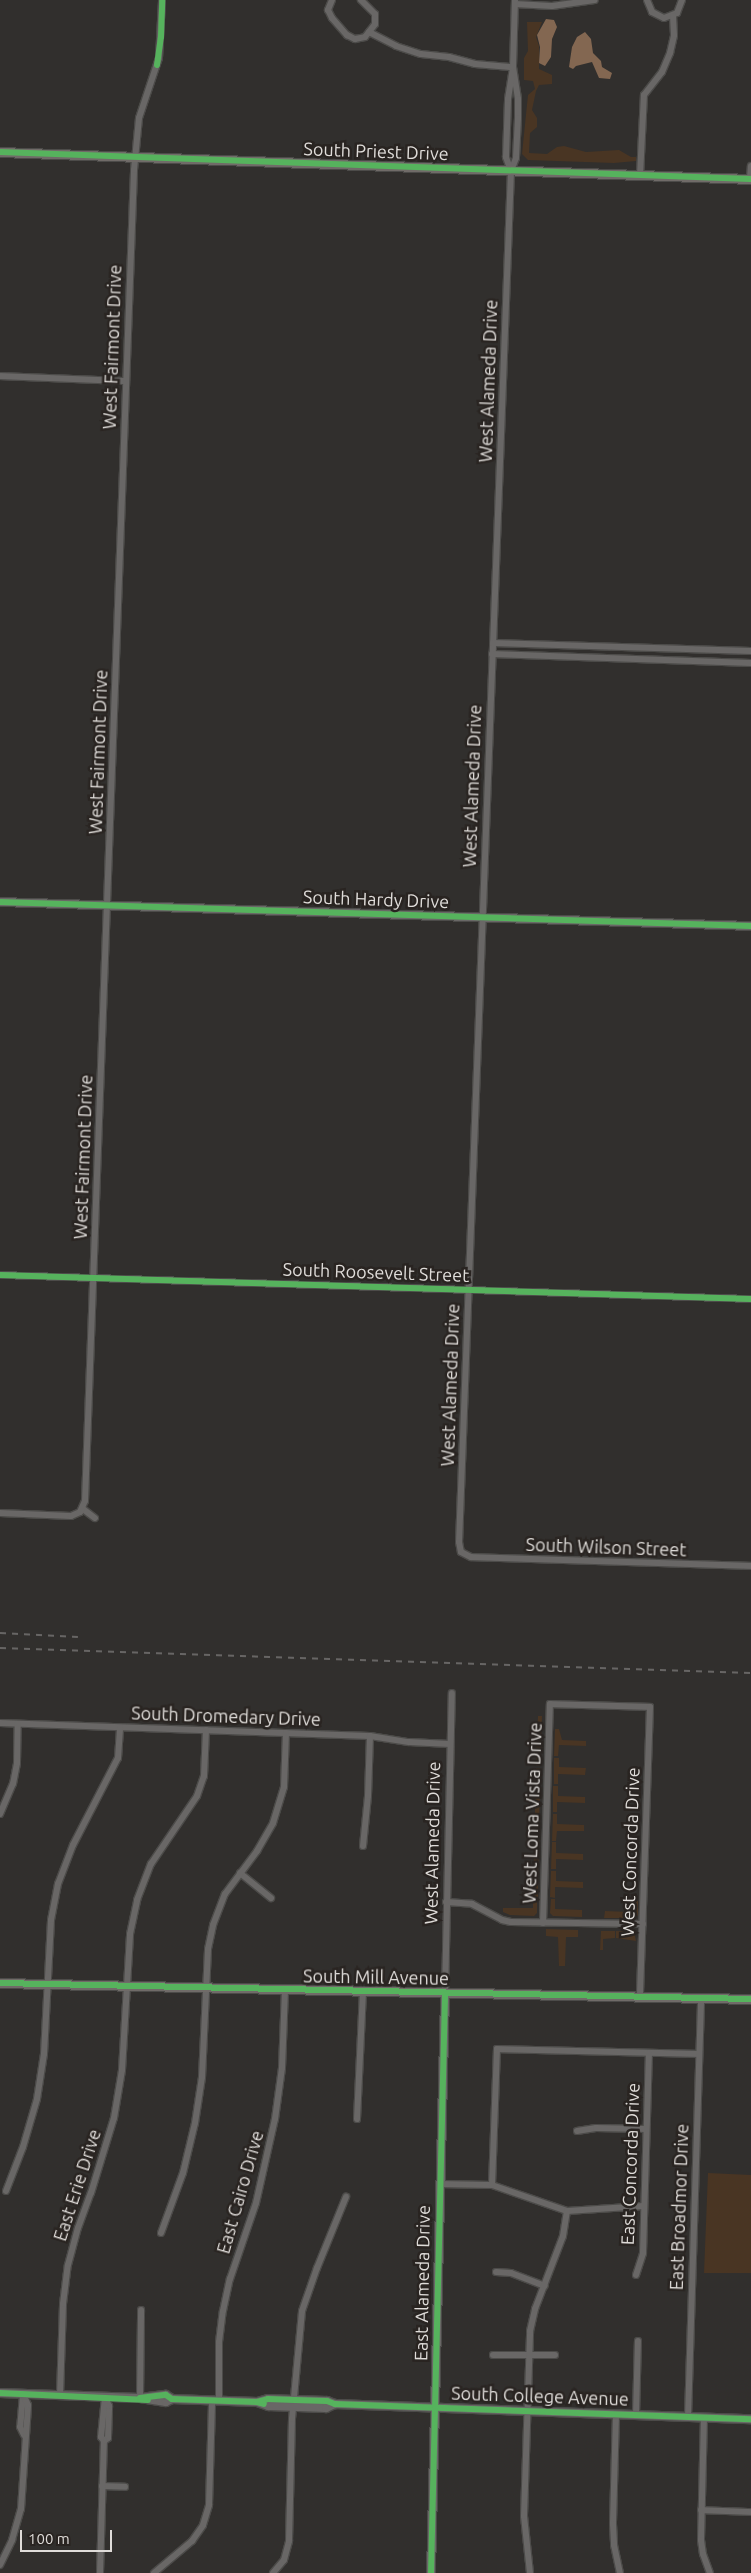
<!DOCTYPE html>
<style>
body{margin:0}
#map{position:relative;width:751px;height:2573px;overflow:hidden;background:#312f2d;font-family:Ubuntu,sans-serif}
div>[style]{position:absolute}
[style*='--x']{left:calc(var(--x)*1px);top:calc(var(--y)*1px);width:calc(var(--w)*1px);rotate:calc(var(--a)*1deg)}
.green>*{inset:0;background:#493523}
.water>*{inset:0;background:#836751}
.roads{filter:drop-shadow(1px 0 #4c4b49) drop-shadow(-1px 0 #4c4b49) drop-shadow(0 1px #4c4b49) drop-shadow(0 -1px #4c4b49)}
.minor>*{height:6px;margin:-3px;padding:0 3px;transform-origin:3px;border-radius:3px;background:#696766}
.tertiary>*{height:8px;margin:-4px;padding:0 4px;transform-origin:4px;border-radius:4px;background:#696766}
.secondary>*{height:9px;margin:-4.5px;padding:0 4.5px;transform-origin:4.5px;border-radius:4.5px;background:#706b68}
.rail>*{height:2px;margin-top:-1px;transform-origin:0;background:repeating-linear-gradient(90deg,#676564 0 6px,transparent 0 12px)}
.cycleway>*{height:6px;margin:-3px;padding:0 3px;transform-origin:3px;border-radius:3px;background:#56b35d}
span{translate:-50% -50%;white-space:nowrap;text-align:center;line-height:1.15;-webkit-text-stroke:5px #292421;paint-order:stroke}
.street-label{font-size:18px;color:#dfdcd9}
.scale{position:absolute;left:20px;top:2530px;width:92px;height:22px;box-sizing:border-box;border:2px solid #dfdcd9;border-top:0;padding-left:6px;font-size:15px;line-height:18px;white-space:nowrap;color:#dfdcd9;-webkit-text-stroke:4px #292421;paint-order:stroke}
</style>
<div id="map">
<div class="green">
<i style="clip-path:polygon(527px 22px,542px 22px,536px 37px,539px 46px,539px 69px,552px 75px,552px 84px,539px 85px,536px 91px,532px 110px,537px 118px,537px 127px,530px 133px,529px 153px,547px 154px,557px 147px,564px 146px,586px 152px,619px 150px,631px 157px,636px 157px,636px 161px,614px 163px,528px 160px,522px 154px,528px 95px,535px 89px,533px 81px,524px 80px,524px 58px,528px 51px)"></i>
<i style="clip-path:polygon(538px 1716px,542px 1716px,541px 1741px,537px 1740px)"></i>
<i style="clip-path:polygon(555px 1729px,559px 1729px,562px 1740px,586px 1741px,586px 1746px,559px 1745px,558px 1756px,554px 1756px)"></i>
<i style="clip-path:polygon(536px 1742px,541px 1742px,540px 1766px,536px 1766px)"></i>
<i style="clip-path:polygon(554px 1758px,559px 1758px,559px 1767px,586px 1768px,585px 1775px,558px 1774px,558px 1784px,554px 1784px)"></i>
<i style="clip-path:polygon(536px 1768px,540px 1768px,540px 1792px,535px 1792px)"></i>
<i style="clip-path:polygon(553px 1786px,558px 1786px,558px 1796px,585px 1797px,585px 1803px,557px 1802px,557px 1812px,553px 1812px)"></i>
<i style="clip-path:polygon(535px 1794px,540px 1794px,539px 1819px,535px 1819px)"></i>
<i style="clip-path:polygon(553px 1814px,557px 1814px,557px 1824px,584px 1825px,584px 1831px,557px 1831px,556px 1841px,552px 1841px)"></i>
<i style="clip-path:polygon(535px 1820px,539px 1821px,539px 1845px,534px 1845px)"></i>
<i style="clip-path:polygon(552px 1842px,556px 1842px,556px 1853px,583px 1854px,583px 1860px,556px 1859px,556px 1869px,551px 1869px)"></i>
<i style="clip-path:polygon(534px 1846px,539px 1847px,538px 1871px,534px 1871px)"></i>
<i style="clip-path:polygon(551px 1871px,556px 1871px,556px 1881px,583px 1882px,583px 1888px,555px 1887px,555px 1898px,550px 1897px)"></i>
<i style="clip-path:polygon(534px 1872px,538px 1872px,538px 1897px,533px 1897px)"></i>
<i style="clip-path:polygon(533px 1898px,537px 1898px,537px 1913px,534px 1916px,510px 1915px,503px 1912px,503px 1908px,533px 1908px)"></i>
<i style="clip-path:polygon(551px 1899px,555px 1899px,555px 1909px,582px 1910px,582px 1917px,553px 1916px,550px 1913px)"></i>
<i style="clip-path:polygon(633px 1901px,638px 1901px,638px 1915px,635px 1918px,604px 1918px,605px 1911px,630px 1912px,630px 1908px,633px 1908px)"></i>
<i style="clip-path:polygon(546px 1929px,578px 1930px,578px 1937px,566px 1937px,565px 1966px,559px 1966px,558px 1937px,546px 1936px)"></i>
<i style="clip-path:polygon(601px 1931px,615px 1931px,615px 1938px,603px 1939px,603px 1950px,600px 1950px)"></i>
<i style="clip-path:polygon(616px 1931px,634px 1932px,636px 1941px,616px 1938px)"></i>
<i style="clip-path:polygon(708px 2173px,751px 2175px,751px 2273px,704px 2273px)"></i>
</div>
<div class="water">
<i style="clip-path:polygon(546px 19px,554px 20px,557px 27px,552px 39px,551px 57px,545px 66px,539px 63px,540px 47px,537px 35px)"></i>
<i style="clip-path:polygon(585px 32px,591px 39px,593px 53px,601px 61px,602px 67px,612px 73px,610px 79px,599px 78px,592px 62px,576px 66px,573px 69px,569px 67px,572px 47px,577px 37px)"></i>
</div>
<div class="roads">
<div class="minor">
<i style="--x:332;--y:0;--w:11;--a:112"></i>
<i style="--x:328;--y:10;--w:9;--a:63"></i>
<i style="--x:332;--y:18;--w:23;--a:49"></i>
<i style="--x:347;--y:35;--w:9;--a:27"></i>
<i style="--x:355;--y:39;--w:10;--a:-11"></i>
<i style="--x:365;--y:37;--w:16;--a:-52"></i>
<i style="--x:375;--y:24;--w:10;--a:-90"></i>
<i style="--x:375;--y:14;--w:20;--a:-135"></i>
<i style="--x:647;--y:0;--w:13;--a:67"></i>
<i style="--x:652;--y:12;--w:13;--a:27"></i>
<i style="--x:664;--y:18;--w:14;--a:-21"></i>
<i style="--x:677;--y:13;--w:14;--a:-69"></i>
<i style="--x:515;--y:4;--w:37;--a:3"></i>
<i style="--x:552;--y:6;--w:43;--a:-7.9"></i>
<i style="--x:369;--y:32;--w:30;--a:27"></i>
<i style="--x:396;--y:46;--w:26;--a:18"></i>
<i style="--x:421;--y:54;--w:28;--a:6"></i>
<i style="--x:449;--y:57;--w:27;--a:15"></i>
<i style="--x:475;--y:64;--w:38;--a:5"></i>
<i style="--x:513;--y:67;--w:32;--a:81"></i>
<i style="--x:518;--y:99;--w:19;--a:90"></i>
<i style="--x:518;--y:118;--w:40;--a:92.9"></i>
<i style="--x:516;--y:158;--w:14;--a:111"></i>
<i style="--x:511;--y:171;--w:1372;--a:92.17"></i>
<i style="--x:459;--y:1542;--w:10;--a:79"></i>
<i style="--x:461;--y:1552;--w:11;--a:27"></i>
<i style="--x:471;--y:1557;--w:280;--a:1.8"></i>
<i style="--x:511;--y:171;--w:15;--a:-110"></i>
<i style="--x:506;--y:157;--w:58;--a:-88"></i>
<i style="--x:508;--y:99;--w:32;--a:-81"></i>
<i style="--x:513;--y:67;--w:67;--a:-88.3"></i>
<i style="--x:640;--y:176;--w:81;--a:-87.2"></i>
<i style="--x:644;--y:95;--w:29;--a:-52"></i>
<i style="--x:662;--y:72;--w:21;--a:-67"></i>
<i style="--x:670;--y:53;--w:18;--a:-77"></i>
<i style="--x:674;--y:35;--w:19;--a:-93"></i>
<i style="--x:750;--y:179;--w:13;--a:-86"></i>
<i style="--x:0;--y:376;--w:126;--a:2.3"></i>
<i style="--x:493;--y:643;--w:258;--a:1.8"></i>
<i style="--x:492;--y:654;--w:259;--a:2"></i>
<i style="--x:0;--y:1275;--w:751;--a:1.83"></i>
<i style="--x:83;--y:1509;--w:15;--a:37"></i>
<i style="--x:0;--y:1513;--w:71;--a:2.4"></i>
<i style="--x:71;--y:1516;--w:10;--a:-24"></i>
<i style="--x:80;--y:1512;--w:12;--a:-66"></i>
<i style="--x:85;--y:1501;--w:1332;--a:-87.89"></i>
<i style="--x:134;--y:170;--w:52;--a:-84.5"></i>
<i style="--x:139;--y:118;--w:63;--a:-71.6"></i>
<i style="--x:159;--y:58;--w:58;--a:-87"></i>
<i style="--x:0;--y:1723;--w:370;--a:2"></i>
<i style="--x:370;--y:1736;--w:39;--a:9"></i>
<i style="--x:409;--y:1742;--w:41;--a:2.8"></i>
<i style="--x:0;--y:1814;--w:33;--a:-67"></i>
<i style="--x:13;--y:1784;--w:21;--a:-79"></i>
<i style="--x:17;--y:1763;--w:39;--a:-89"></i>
<i style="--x:363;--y:1846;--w:50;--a:-84.3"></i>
<i style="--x:368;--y:1796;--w:60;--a:-88.1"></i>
<i style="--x:240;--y:1873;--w:40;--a:39"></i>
<i style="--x:446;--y:1902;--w:26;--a:4"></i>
<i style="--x:472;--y:1904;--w:34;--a:28"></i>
<i style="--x:502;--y:1920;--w:9;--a:13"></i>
<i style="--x:511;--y:1922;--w:132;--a:0.9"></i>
<i style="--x:543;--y:1923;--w:219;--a:-88.2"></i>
<i style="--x:550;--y:1704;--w:100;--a:1.7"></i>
<i style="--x:650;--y:1707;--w:290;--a:92"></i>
<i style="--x:445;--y:1994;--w:301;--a:-88.7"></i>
<i style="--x:357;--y:2119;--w:127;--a:-87.3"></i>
<i style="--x:577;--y:2131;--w:19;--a:-9"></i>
<i style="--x:596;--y:2128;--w:50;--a:1.1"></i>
<i style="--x:439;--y:2184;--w:53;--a:1.1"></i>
<i style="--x:492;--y:2185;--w:79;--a:19.1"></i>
<i style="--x:567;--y:2211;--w:77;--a:-3.7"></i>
<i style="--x:492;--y:2185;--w:136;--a:-87.9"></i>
<i style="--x:497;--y:2049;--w:201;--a:1.4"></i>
<i style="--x:6;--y:2191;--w:47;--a:-68.9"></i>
<i style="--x:23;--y:2147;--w:50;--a:-73.7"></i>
<i style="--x:37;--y:2099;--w:46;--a:-81.2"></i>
<i style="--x:44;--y:2054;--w:134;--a:-87"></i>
<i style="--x:51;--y:1920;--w:37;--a:-79"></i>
<i style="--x:58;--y:1884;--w:42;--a:-69"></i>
<i style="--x:73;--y:1845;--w:98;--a:-62.7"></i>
<i style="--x:118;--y:1758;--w:30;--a:-86"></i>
<i style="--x:161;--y:2233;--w:64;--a:-69.9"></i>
<i style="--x:183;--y:2173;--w:51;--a:-76.5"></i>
<i style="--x:195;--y:2123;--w:47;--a:-81.3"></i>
<i style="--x:202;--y:2077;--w:128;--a:-87.3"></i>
<i style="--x:208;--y:1949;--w:25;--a:-78"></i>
<i style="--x:213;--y:1925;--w:33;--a:-69"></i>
<i style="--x:225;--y:1894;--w:54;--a:-53.3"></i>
<i style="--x:257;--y:1851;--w:32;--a:-60"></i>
<i style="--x:273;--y:1823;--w:38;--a:-73"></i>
<i style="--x:284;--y:1787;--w:54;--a:-87.9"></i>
<i style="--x:496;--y:2272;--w:15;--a:4"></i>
<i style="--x:511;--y:2273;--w:36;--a:21"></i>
<i style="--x:636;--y:2275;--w:23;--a:-72"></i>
<i style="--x:643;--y:2253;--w:200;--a:-88.3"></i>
<i style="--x:493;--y:2355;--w:62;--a:0"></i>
<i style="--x:23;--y:2395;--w:32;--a:95"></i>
<i style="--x:20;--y:2427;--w:9;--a:63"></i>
<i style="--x:60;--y:2395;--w:91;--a:-88.1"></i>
<i style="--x:63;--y:2304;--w:39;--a:-83"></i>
<i style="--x:68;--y:2265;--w:38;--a:-75"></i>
<i style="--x:78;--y:2228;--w:37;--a:-70"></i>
<i style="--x:91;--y:2193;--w:78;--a:-73"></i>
<i style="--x:114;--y:2118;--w:49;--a:-80.5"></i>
<i style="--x:122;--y:2070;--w:136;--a:-86.6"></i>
<i style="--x:130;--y:1934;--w:35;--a:-78"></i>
<i style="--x:137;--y:1900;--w:39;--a:-69"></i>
<i style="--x:151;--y:1864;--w:82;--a:-55.9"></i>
<i style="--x:197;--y:1796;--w:21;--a:-71"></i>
<i style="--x:204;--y:1776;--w:46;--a:-87.5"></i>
<i style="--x:140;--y:2398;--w:88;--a:-89.3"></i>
<i style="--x:219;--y:2401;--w:59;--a:-90"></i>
<i style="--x:219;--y:2342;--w:31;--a:-83"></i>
<i style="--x:223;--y:2311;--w:33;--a:-78"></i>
<i style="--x:230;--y:2279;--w:80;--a:-71.1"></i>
<i style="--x:256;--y:2203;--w:86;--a:-77.3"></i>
<i style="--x:275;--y:2119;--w:51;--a:-82.2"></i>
<i style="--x:282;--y:2068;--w:78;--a:-87.8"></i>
<i style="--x:616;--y:2415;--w:109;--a:91.6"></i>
<i style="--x:613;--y:2524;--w:21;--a:87"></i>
<i style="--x:614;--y:2545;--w:29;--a:78"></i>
<i style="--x:636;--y:2415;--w:74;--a:-88.5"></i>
<i style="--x:688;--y:2417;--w:418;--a:-88.2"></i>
<i style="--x:704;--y:2417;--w:123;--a:91.4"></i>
<i style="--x:701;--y:2540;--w:14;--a:82"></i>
<i style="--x:703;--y:2554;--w:20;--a:70"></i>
<i style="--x:104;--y:2441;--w:5;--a:-37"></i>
<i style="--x:108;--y:2438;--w:32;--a:-88"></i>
<i style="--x:109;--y:2406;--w:10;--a:-114"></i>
<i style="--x:102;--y:2486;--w:23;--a:2"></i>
<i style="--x:701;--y:2510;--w:50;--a:2.3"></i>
<i style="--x:0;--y:2565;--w:28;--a:-64"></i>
<i style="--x:12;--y:2540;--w:32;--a:-74"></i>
<i style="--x:21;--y:2509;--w:104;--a:-86.1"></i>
<i style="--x:28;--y:2405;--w:12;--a:-114"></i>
<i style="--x:100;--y:2573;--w:132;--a:-88.3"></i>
<i style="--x:104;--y:2441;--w:5;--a:-127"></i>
<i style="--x:101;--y:2437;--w:40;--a:-84.3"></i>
<i style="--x:154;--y:2573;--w:50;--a:-40.1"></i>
<i style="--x:192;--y:2541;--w:19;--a:-55"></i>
<i style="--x:203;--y:2525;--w:21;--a:-73"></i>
<i style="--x:209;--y:2505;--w:104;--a:-88.3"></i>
<i style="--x:273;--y:2573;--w:17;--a:-50"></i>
<i style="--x:284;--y:2560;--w:20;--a:-75"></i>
<i style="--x:289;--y:2541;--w:122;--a:-88.6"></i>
<i style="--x:292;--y:2419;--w:108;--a:-84.7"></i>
<i style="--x:302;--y:2311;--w:46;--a:-70.8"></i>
<i style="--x:317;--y:2268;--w:77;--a:-67.8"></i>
<i style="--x:530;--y:2573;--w:57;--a:-96"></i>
<i style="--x:524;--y:2516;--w:185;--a:-88.1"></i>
<i style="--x:530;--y:2331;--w:23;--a:-77"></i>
<i style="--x:535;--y:2309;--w:78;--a:-69"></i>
<i style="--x:563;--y:2236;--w:25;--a:-81"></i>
</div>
<div class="tertiary">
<i style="--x:0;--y:902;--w:751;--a:1.83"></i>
<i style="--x:0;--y:2393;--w:140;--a:2"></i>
<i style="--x:140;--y:2398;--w:26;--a:9"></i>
<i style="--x:166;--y:2402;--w:7;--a:-27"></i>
<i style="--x:140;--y:2398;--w:26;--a:-7"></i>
<i style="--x:166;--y:2395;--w:7;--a:34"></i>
<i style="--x:172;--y:2399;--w:85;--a:2"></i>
<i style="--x:257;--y:2402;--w:12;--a:20"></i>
<i style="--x:268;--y:2406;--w:58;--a:2"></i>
<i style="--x:326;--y:2408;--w:10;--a:-24"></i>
<i style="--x:257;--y:2402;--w:11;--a:-15"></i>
<i style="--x:268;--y:2399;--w:27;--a:2"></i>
<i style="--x:295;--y:2400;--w:32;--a:2"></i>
<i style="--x:327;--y:2401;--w:9;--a:21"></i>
<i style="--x:335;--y:2404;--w:416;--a:2.1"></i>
<i style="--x:431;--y:2573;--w:579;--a:-88.61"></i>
</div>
<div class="secondary">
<i style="--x:0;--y:152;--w:751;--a:2.06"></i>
<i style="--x:0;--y:1983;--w:751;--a:1.22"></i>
</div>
</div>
<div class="rail">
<i style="--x:0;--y:1633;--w:78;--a:2.9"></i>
<i style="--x:0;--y:1648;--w:751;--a:1.91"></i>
</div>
<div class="cycleway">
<i style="--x:157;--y:65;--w:28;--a:-82"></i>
<i style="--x:161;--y:37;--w:37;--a:-88"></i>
<i style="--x:0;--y:152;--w:751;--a:2.06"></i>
<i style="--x:0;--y:902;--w:751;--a:1.83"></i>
<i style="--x:0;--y:1275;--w:751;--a:1.83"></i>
<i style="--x:0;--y:1983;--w:751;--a:1.22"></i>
<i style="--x:0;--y:2393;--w:148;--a:2.7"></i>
<i style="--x:140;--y:2398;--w:26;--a:-7"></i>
<i style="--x:166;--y:2395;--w:7;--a:34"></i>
<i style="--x:172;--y:2399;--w:85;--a:2"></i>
<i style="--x:257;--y:2402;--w:7;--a:16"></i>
<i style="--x:257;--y:2402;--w:11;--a:-15"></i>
<i style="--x:268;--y:2399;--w:27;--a:2"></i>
<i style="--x:295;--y:2400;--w:32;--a:2"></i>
<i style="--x:327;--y:2401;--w:9;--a:21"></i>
<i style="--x:335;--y:2404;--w:416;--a:2.1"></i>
<i style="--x:431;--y:2573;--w:579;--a:-88.61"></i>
</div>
<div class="street-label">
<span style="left:376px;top:151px;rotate:2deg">South Priest Drive</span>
<span style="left:112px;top:347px;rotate:-88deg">West Fairmont Drive</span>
<span style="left:488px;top:381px;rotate:-88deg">West Alameda Drive</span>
<span style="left:98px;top:752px;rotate:-88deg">West Fairmont Drive</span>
<span style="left:472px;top:786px;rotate:-88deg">West Alameda Drive</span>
<span style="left:376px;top:899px;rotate:2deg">South Hardy Drive</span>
<span style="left:83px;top:1157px;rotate:-88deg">West Fairmont Drive</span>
<span style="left:376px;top:1272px;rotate:2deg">South Roosevelt Street</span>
<span style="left:450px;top:1385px;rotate:-88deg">West Alameda Drive</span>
<span style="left:606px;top:1547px;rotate:2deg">South Wilson Street</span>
<span style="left:226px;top:1716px;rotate:2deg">South Dromedary Drive</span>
<span style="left:532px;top:1813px;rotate:-88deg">West Loma Vista Drive</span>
<span style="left:432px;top:1843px;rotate:-89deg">West Alameda Drive</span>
<span style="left:630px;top:1852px;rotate:-88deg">West Concorda Drive</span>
<span style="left:376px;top:1977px;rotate:1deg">South Mill Avenue</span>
<span style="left:630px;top:2164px;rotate:-88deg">East Concorda Drive</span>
<span style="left:77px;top:2185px;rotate:-72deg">East Erie Drive</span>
<span style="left:240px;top:2192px;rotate:-74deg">East Cairo Drive</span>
<span style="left:679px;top:2207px;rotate:-88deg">East Broadmor Drive</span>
<span style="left:422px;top:2283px;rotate:-89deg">East Alameda Drive</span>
<span style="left:540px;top:2396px;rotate:2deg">South College Avenue</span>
</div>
<div class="scale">100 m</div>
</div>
